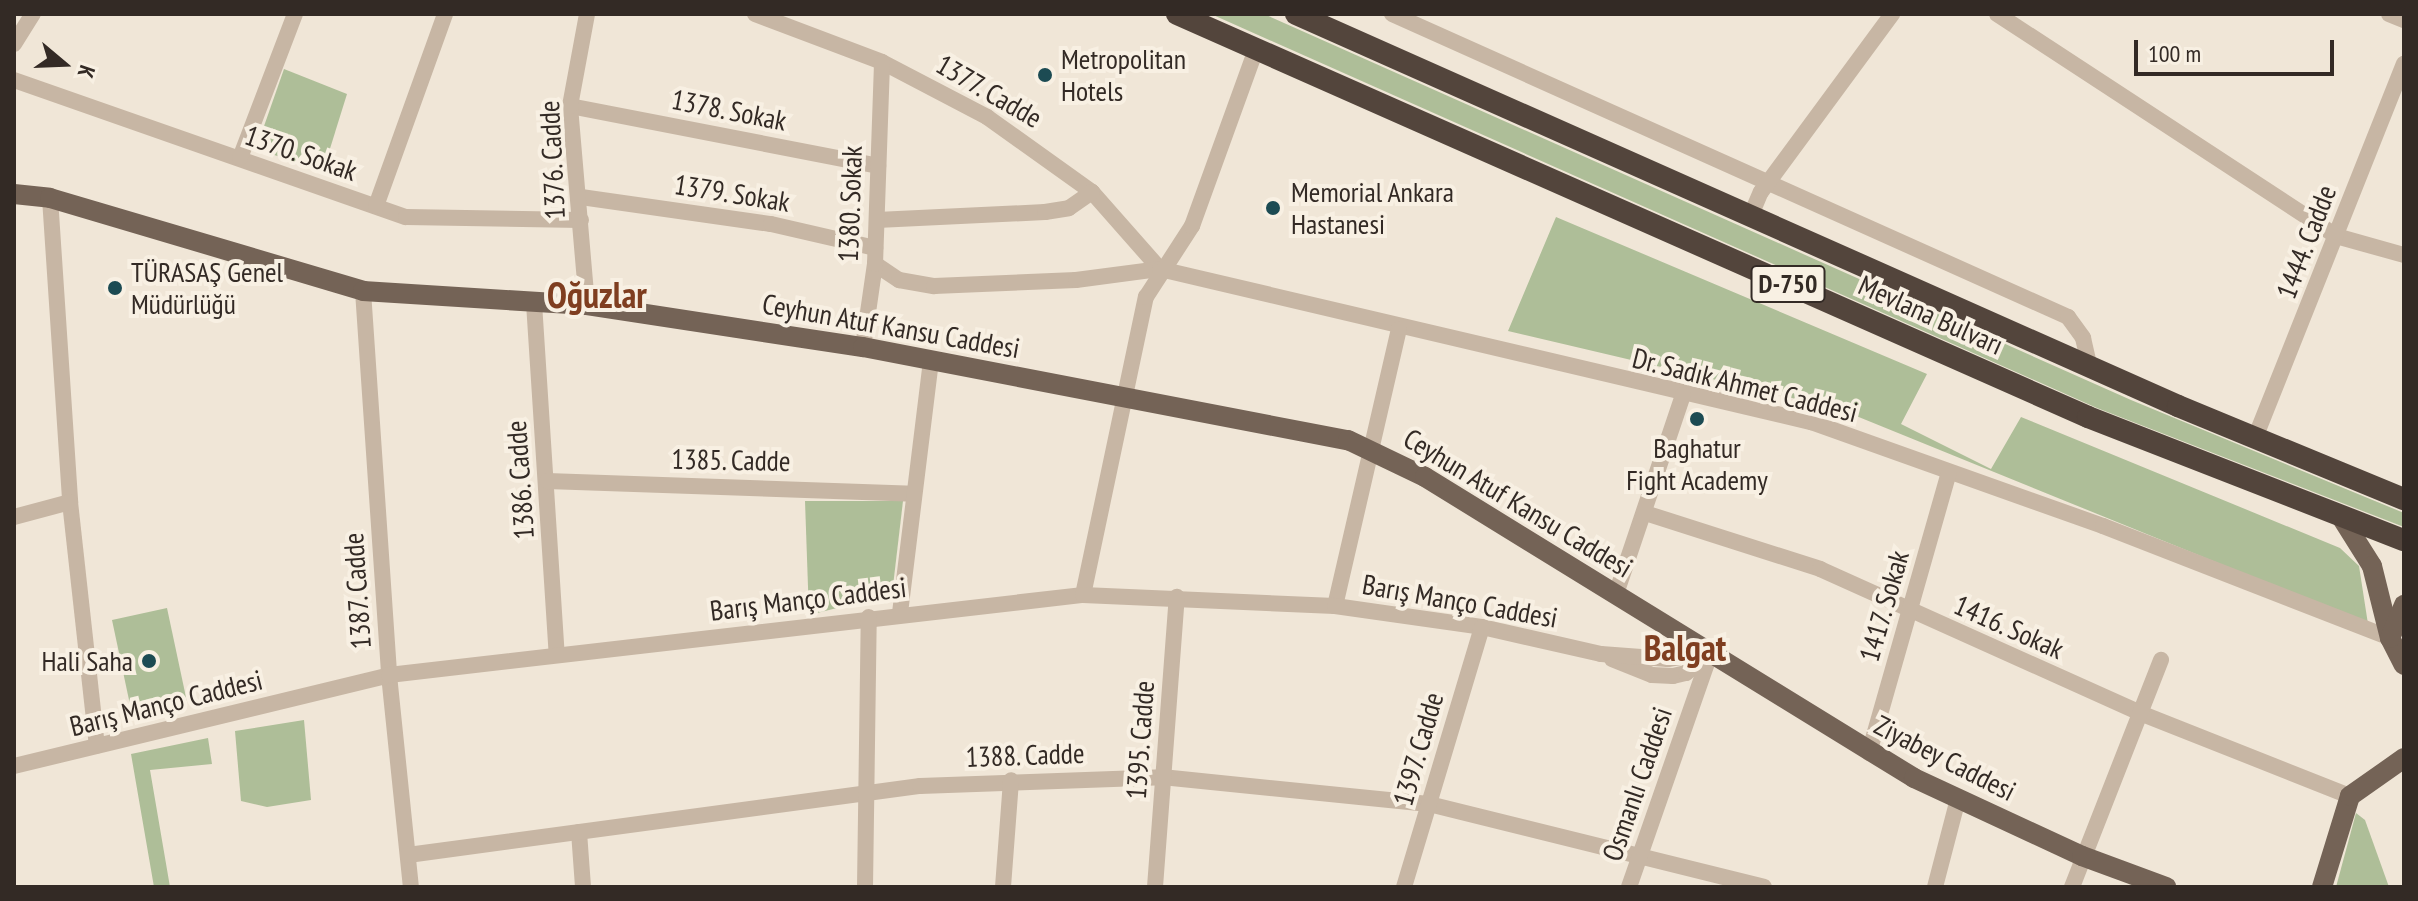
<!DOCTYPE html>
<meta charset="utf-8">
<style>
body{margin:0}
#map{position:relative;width:2418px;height:901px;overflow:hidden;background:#f0e6d7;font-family:"PT Sans Narrow",sans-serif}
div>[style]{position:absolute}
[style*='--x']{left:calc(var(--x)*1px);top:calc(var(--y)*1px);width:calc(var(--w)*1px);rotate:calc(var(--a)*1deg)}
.green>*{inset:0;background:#aebe98}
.minor>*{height:16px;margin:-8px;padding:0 8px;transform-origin:8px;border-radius:8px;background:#c7b6a4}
.major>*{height:20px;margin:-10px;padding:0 10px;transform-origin:10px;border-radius:10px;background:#746356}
.highway>*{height:22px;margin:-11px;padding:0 11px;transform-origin:11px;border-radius:11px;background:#53453c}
.dots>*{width:22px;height:22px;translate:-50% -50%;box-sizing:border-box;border:4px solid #f8f0e3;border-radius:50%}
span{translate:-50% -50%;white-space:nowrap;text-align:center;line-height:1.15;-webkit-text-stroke:8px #f8f0e3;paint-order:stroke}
.shield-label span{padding:2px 6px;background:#f8f0e3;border:2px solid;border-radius:6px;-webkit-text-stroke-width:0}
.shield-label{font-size:26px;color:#332a25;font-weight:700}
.poi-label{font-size:28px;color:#332a25}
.left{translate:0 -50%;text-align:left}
.right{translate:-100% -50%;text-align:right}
.street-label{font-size:28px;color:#332a25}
.district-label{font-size:36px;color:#7f3e20;font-weight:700}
.frame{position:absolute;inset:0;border:16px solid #332a25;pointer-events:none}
.north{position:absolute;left:24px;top:24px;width:80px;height:80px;-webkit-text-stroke:6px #f8f0e3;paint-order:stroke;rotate:109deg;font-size:22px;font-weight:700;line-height:32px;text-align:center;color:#332a25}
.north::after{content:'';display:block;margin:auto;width:28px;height:36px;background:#332a25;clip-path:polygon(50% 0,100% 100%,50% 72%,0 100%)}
.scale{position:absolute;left:2134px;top:40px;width:200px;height:36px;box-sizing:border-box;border:4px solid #332a25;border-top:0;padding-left:10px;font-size:24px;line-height:28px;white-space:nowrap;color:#332a25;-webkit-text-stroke:6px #f8f0e3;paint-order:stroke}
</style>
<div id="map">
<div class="green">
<i style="clip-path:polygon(1211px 14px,1264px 14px,2131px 400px,2404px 513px,2404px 527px,2097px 408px)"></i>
<i style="clip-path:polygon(284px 69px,347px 94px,323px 171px,256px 149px)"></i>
<i style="clip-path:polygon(1556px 217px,1927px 374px,1901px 424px,1991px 469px,2021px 417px,2340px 548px,2359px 566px,2368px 624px,1839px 409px,1508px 331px)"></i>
<i style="clip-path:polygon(805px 501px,903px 501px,893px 586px,885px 596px,809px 615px)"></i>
<i style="clip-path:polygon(167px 608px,187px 702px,132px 714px,112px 620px)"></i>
<i style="clip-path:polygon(304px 720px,311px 800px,267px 807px,241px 801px,235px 731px)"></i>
<i style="clip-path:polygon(208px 738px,212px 764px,150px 770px,170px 887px,154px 887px,131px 754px)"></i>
<i style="clip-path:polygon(2356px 813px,2365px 820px,2389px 887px,2336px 887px)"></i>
</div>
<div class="minor">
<i style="--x:755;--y:14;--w:136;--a:20.7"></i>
<i style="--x:882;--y:62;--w:119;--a:27.6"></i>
<i style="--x:987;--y:117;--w:129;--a:35.5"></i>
<i style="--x:1092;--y:192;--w:103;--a:48.6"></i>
<i style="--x:1392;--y:14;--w:741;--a:24.14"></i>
<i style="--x:2068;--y:317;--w:26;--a:54"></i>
<i style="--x:2083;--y:338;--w:31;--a:77"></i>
<i style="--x:1997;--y:14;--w:405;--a:33.2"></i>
<i style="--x:2336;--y:236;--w:71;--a:15.6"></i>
<i style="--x:2389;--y:14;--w:16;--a:22"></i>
<i style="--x:14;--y:44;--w:36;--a:-58"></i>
<i style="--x:14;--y:80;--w:415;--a:19.3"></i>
<i style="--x:406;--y:217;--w:175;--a:1"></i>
<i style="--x:570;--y:106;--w:314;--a:11"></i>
<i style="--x:240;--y:158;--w:154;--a:-69.1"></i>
<i style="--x:581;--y:197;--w:192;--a:8.1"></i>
<i style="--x:771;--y:224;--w:107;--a:13"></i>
<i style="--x:50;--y:198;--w:305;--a:86.2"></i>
<i style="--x:70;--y:502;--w:245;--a:83.7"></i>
<i style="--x:376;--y:206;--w:204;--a:-70.2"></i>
<i style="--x:1751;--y:215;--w:25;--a:-67"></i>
<i style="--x:1761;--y:192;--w:221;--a:-53.6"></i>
<i style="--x:877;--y:220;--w:168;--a:-2.7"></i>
<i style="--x:1045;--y:212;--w:24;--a:-9"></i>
<i style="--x:1069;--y:208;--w:28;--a:-35"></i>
<i style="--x:875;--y:264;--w:29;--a:34"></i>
<i style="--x:899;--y:280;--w:36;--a:10"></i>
<i style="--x:934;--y:286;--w:142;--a:-2.4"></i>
<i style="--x:1076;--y:280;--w:85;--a:-7.5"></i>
<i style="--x:1160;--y:269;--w:669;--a:13.23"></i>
<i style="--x:1811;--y:422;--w:310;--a:19.6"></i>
<i style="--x:2103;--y:526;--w:308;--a:21.3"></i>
<i style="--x:363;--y:291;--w:385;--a:86.1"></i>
<i style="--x:389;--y:675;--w:213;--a:84.1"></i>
<i style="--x:534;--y:303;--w:352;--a:86.3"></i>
<i style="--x:587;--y:305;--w:200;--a:-94.9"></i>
<i style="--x:570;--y:106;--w:94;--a:-79.5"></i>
<i style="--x:863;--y:347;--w:84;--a:-81.8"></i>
<i style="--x:875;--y:264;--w:202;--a:-88"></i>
<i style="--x:2255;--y:438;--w:403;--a:-68.3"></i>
<i style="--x:547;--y:481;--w:366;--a:2"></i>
<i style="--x:1645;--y:513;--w:184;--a:17.7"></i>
<i style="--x:1820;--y:569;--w:351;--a:24.2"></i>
<i style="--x:2140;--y:713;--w:226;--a:21.6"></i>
<i style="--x:14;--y:517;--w:58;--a:-15"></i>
<i style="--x:1616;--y:594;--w:210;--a:-71.4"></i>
<i style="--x:1083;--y:595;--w:305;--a:-78.1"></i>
<i style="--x:1146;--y:297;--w:85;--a:-57.1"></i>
<i style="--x:1192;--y:226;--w:188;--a:-70.1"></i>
<i style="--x:1335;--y:606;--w:284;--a:-77"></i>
<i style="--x:900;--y:613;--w:256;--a:-83"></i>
<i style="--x:1612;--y:659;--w:43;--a:21.8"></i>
<i style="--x:1652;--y:675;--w:21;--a:3"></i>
<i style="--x:1673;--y:676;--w:13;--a:-13"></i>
<i style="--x:1686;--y:673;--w:31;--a:-40"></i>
<i style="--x:1869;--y:753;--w:291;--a:-74.1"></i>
<i style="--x:14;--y:766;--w:386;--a:-13.6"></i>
<i style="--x:389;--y:675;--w:699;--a:-6.58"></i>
<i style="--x:1083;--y:595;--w:252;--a:2.5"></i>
<i style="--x:1335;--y:606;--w:148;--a:8.1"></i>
<i style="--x:1482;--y:627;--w:122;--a:12.8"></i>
<i style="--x:1601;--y:654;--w:67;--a:4.3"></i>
<i style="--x:1668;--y:659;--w:44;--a:-9.2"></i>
<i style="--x:579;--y:832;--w:55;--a:85.8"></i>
<i style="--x:408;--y:855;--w:517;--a:-7.68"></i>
<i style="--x:920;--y:786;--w:242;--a:-2.1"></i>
<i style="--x:1162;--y:777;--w:268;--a:5.8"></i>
<i style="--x:1429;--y:804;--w:345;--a:13.9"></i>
<i style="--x:865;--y:887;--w:270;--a:-89.2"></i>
<i style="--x:1003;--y:887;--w:107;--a:-85.7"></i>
<i style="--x:1155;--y:887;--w:291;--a:-85.7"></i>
<i style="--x:1404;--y:887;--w:271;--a:-73.3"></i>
<i style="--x:1629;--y:887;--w:249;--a:-70.8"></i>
<i style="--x:1935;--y:887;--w:91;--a:-75.4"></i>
<i style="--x:2072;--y:887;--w:244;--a:-68.6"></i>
</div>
<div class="major">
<i style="--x:14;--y:194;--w:36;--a:6"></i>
<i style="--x:50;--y:198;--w:327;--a:16.5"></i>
<i style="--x:363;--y:291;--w:224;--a:3.6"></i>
<i style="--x:587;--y:305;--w:279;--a:8.7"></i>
<i style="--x:863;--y:347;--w:494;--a:10.9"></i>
<i style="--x:1348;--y:440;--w:85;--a:25.7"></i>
<i style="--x:1425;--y:477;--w:574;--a:31.61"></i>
<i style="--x:1914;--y:778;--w:185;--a:24.9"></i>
<i style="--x:2082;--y:856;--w:90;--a:20.3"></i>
<i style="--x:2343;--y:520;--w:54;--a:57.8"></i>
<i style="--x:2372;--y:566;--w:74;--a:76"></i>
<i style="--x:2390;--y:638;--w:30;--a:63"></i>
<i style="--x:2390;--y:638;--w:36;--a:-67"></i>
<i style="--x:2322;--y:887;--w:95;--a:-72.9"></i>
<i style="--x:2350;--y:796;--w:66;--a:-35.1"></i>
</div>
<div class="highway">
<i style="--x:1177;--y:14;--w:996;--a:23.86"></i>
<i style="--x:2088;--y:417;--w:339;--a:21.3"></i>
<i style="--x:1296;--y:14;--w:965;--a:23.96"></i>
<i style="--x:2178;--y:406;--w:244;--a:22.4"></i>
</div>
<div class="dots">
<i style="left:1045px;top:75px;background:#1c4b53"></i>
<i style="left:1273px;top:208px;background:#1c4b53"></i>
<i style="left:115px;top:288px;background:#1c4b53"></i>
<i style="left:1697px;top:419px;background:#1c4b53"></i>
<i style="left:149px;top:661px;background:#1c4b53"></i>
</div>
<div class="shield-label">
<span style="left:1788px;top:284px">D-750</span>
</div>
<div class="poi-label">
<span class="left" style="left:1061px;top:75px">Metropolitan<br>Hotels</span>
<span class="left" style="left:1291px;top:208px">Memorial Ankara<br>Hastanesi</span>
<span class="left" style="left:131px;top:288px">TÜRASAŞ Genel<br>Müdürlüğü</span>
<span style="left:1697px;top:464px">Baghatur<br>Fight Academy</span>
<span class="right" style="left:133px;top:661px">Hali Saha</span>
</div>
<div class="street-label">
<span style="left:989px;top:91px;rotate:30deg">1377. Cadde</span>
<span style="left:729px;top:110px;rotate:11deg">1378. Sokak</span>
<span style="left:301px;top:153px;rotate:19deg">1370. Sokak</span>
<span style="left:552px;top:160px;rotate:-93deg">1376. Cadde</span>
<span style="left:732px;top:193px;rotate:9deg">1379. Sokak</span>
<span style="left:850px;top:204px;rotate:-88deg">1380. Sokak</span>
<span style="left:2306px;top:242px;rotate:-69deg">1444. Cadde</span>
<span style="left:1931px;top:315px;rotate:24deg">Mevlana Bulvarı</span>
<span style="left:891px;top:326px;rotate:10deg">Ceyhun Atuf Kansu Caddesi</span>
<span style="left:1745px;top:385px;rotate:14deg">Dr. Sadık Ahmet Caddesi</span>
<span style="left:731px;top:460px;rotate:1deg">1385. Cadde</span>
<span style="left:520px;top:480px;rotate:-94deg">1386. Cadde</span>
<span style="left:1518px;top:503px;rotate:31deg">Ceyhun Atuf Kansu Caddesi</span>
<span style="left:357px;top:591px;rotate:-94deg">1387. Cadde</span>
<span style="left:808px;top:599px;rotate:-7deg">Barış Manço Caddesi</span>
<span style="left:1460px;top:601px;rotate:10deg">Barış Manço Caddesi</span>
<span style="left:1884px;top:606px;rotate:-74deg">1417. Sokak</span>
<span style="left:2009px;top:627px;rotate:24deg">1416. Sokak</span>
<span style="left:166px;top:703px;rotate:-14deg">Barış Manço Caddesi</span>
<span style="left:1140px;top:740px;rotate:-86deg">1395. Cadde</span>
<span style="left:1418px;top:749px;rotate:-74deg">1397. Cadde</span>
<span style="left:1025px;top:755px;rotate:-2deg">1388. Cadde</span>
<span style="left:1945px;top:758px;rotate:27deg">Ziyabey Caddesi</span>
<span style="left:1637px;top:784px;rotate:-71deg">Osmanlı Caddesi</span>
</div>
<div class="district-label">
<span style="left:597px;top:295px">Oğuzlar</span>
<span style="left:1685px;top:648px">Balgat</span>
</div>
<div class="frame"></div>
<div class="north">K</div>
<div class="scale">100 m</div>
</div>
